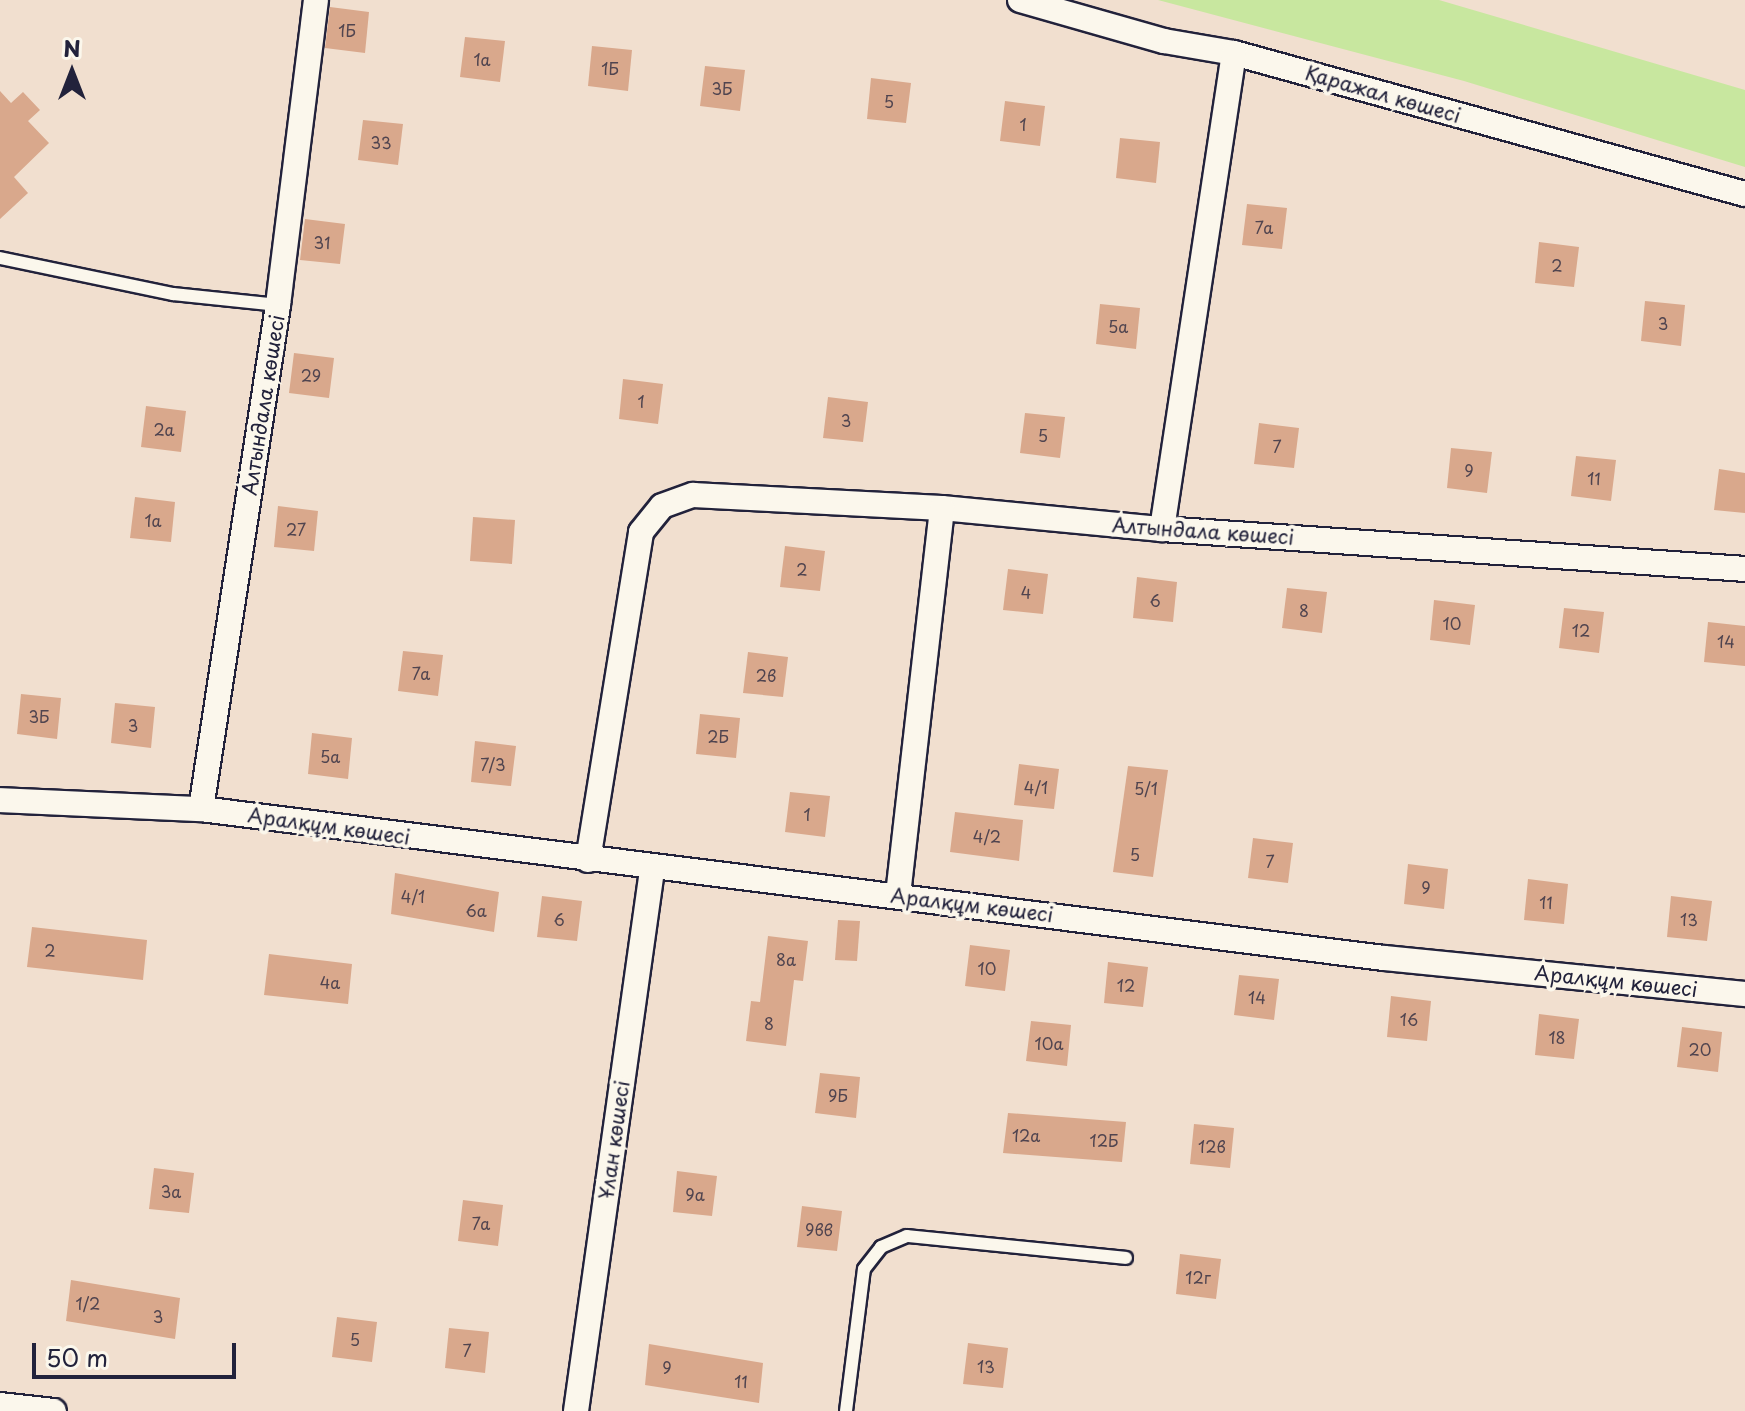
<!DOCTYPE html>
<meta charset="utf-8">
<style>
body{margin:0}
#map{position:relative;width:1745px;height:1411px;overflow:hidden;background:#f1dfcf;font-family:"Playpen Sans",sans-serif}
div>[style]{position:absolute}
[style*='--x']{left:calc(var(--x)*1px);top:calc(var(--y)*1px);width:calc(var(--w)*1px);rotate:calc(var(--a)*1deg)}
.green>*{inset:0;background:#c8e79f}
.building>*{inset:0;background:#d9a88c}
.roads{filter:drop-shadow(2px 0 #22223b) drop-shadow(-2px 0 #22223b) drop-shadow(0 2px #22223b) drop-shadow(0 -2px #22223b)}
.service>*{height:12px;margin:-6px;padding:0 6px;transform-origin:6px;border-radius:6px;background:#fbf7ec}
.minor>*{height:24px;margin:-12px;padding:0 12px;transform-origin:12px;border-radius:12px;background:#fbf7ec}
span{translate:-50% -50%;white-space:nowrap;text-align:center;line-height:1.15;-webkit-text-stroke:8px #fbf7ec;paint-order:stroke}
.number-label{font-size:16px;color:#50444f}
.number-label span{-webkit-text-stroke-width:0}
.street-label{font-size:20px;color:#22223b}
.north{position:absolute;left:32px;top:32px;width:80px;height:80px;-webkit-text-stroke:6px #fbf7ec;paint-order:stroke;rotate:0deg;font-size:22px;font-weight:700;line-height:32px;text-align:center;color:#22223b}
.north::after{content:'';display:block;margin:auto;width:28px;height:36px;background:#22223b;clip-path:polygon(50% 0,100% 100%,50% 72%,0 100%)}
.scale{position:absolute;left:32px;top:1343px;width:204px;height:36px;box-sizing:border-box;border:4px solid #22223b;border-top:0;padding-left:10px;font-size:24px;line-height:28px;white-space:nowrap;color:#22223b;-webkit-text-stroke:6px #fbf7ec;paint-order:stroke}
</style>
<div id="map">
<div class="green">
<i style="clip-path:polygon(1158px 0,1439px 0,1745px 90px,1745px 167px,1464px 81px)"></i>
</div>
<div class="building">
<i style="clip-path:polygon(330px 7px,369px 12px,365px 53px,325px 48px)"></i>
<i style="clip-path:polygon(465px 37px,505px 41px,500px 82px,460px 77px)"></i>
<i style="clip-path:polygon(592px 46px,632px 50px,628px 91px,588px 86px)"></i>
<i style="clip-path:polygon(705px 66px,745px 70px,740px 111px,700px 106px)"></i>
<i style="clip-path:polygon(871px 78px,911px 83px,906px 123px,867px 119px)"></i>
<i style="clip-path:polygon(0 91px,11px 103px,23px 92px,40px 110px,28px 121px,49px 143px,14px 177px,28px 193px,0 219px)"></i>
<i style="clip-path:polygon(1005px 101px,1045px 106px,1040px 146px,1000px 141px)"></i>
<i style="clip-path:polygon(363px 120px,403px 124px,398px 165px,358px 160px)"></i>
<i style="clip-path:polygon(1120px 138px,1160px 142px,1156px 183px,1116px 178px)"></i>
<i style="clip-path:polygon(1247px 204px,1287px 208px,1282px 249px,1242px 245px)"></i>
<i style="clip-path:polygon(305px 219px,345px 224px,340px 264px,300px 260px)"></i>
<i style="clip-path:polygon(1539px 242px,1579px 247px,1574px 287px,1535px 283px)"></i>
<i style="clip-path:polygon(1645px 301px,1685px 305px,1681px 346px,1641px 341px)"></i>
<i style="clip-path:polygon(1100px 304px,1140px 308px,1136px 349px,1096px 344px)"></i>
<i style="clip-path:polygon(294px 353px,334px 358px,329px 398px,289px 393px)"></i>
<i style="clip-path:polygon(623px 379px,663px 384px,658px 424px,619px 419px)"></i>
<i style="clip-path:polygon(828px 397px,868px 402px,863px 442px,823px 438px)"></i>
<i style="clip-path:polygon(146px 406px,186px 411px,181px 452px,141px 447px)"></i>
<i style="clip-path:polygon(1025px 413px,1065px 417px,1060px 458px,1020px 453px)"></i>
<i style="clip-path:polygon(1259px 423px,1299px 428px,1294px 468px,1254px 464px)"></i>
<i style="clip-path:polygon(1451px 448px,1492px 452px,1487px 493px,1447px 488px)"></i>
<i style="clip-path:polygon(1576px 456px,1616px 460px,1611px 501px,1571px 496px)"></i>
<i style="clip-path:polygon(1719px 469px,1745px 473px,1745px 513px,1714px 510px)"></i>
<i style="clip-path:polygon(135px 497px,175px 502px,171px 542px,130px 538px)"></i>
<i style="clip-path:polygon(278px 506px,318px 511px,314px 551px,274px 547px)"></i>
<i style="clip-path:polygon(473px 517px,515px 520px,512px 564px,470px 561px)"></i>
<i style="clip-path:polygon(785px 546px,825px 551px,820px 591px,780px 587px)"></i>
<i style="clip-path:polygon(1008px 569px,1048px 574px,1043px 614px,1003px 610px)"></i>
<i style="clip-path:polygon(1137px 577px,1177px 582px,1173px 622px,1133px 618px)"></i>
<i style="clip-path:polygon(1287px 588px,1327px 592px,1322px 633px,1282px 628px)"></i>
<i style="clip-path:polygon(1434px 600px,1475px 605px,1470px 645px,1430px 640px)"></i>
<i style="clip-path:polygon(1564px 608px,1604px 612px,1599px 653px,1559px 648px)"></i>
<i style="clip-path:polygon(1708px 622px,1745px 626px,1745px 666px,1704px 662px)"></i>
<i style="clip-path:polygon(403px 651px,443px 655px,438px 696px,398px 691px)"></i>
<i style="clip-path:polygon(748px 652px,788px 657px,783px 697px,743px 693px)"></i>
<i style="clip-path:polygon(21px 694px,61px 698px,57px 739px,17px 734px)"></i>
<i style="clip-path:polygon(115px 703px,155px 707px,151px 748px,111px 743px)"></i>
<i style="clip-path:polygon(700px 714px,740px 718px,736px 758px,696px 754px)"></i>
<i style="clip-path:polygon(312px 733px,352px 738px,348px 779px,308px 774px)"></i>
<i style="clip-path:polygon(475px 741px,516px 746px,511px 786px,471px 782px)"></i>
<i style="clip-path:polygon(1019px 764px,1059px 769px,1054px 809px,1014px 805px)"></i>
<i style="clip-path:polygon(1128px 766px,1168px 770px,1153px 877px,1113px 872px)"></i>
<i style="clip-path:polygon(790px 792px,830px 796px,825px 837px,785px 832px)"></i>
<i style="clip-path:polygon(955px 812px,1023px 820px,1019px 861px,950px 852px)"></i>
<i style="clip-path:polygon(1253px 838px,1293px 843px,1288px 883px,1248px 878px)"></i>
<i style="clip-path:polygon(1408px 864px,1448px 869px,1444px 909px,1404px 904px)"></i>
<i style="clip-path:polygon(395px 873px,499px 892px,494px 932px,391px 914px)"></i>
<i style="clip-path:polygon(1528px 879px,1568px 884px,1564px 924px,1524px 920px)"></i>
<i style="clip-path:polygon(542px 896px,582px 901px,577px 941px,537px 937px)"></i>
<i style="clip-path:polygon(1671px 896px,1712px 901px,1707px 941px,1667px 937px)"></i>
<i style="clip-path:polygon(838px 920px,860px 921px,857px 961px,835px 960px)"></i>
<i style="clip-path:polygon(32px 927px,147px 940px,143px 980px,27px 967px)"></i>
<i style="clip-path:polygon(768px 936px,808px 941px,803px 981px,794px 980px,786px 1046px,746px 1041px,751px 1001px,760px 1002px)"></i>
<i style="clip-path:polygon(970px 945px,1010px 950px,1005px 991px,965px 986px)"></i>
<i style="clip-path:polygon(269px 954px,352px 964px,348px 1004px,264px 995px)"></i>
<i style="clip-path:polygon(1108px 962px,1148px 967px,1143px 1007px,1104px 1003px)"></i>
<i style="clip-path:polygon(1239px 975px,1279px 979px,1274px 1020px,1234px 1015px)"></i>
<i style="clip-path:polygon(1391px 996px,1431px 1001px,1427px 1041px,1387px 1037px)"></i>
<i style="clip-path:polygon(1539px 1014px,1579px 1019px,1574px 1059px,1535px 1055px)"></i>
<i style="clip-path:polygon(1031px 1021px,1071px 1025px,1067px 1066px,1026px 1061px)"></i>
<i style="clip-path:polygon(1682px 1027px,1722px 1032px,1718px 1072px,1677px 1067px)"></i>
<i style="clip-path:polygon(820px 1073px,860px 1077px,856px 1118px,815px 1113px)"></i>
<i style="clip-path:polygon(1008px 1113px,1126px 1122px,1122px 1162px,1003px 1153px)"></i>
<i style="clip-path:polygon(1194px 1124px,1234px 1128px,1230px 1168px,1190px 1164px)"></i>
<i style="clip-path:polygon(154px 1168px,194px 1173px,189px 1213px,149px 1209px)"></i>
<i style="clip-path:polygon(677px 1171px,717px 1176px,712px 1216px,673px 1212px)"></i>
<i style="clip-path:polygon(463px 1200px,503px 1205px,498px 1246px,458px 1241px)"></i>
<i style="clip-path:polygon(802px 1206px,842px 1211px,837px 1251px,797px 1247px)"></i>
<i style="clip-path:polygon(1180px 1254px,1221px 1259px,1216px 1299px,1176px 1294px)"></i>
<i style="clip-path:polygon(71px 1280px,180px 1298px,175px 1339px,66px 1321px)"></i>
<i style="clip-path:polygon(337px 1317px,377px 1322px,372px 1362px,332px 1357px)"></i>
<i style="clip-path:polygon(449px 1328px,489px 1332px,485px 1373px,445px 1368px)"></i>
<i style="clip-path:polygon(968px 1343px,1008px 1348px,1003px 1388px,963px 1384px)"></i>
<i style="clip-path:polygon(649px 1344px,763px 1363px,759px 1403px,645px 1385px)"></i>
</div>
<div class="roads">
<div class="service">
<i style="--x:0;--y:258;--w:177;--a:11.8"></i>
<i style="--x:173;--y:294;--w:106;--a:6"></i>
<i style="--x:846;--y:1411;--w:143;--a:-82.8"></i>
<i style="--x:864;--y:1269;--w:28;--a:-52"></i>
<i style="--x:881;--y:1247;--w:28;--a:-23"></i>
<i style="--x:907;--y:1236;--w:220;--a:5.7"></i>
</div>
<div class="minor">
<i style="--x:1020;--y:0;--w:150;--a:15.9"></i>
<i style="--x:1164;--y:41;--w:71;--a:9.7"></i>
<i style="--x:1234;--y:53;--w:530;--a:15.43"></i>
<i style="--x:1162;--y:529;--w:481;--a:-81.4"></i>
<i style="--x:0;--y:800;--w:201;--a:2.6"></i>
<i style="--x:201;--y:809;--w:1192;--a:7.18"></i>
<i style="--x:1384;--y:958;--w:363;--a:5.7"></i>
<i style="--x:201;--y:809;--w:510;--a:-81.31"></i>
<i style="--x:278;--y:305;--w:307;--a:-82.9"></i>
<i style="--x:588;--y:860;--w:332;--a:-80.8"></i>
<i style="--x:641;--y:532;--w:33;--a:-51"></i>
<i style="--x:662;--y:506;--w:33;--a:-20"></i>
<i style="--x:693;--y:495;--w:249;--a:3"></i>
<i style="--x:942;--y:508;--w:221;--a:5.5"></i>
<i style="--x:1162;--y:529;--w:584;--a:3.92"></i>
<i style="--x:898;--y:895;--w:389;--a:-83.5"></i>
<i style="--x:0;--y:1405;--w:54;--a:6.3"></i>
<i style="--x:576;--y:1411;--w:546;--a:-82"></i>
</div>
</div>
<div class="number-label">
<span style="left:347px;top:30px">1Б</span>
<span style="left:482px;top:59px">1а</span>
<span style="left:610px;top:68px">1Б</span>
<span style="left:722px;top:88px">3Б</span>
<span style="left:889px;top:101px">5</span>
<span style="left:1023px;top:124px">1</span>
<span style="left:381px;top:142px">33</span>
<span style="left:1264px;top:227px">7а</span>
<span style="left:322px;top:242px">31</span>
<span style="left:1557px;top:265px">2</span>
<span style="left:1663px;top:323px">3</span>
<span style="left:1118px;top:326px">5а</span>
<span style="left:311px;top:375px">29</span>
<span style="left:641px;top:401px">1</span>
<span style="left:846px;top:420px">3</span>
<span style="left:164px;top:429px">2а</span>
<span style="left:1043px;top:435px">5</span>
<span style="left:1277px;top:446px">7</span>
<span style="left:1469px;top:470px">9</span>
<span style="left:1594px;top:478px">11</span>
<span style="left:153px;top:520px">1а</span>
<span style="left:296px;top:529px">27</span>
<span style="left:802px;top:569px">2</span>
<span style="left:1026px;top:592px">4</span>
<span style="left:1155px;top:600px">6</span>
<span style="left:1304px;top:610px">8</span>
<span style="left:1452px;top:623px">10</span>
<span style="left:1581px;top:630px">12</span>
<span style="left:1726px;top:641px">14</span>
<span style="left:421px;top:673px">7а</span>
<span style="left:766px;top:675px">2в</span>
<span style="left:39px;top:716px">3Б</span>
<span style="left:133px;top:725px">3</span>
<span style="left:718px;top:736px">2Б</span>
<span style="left:330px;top:756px">5а</span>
<span style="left:493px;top:764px">7/3</span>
<span style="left:1036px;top:787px">4/1</span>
<span style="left:1146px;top:788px">5/1</span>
<span style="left:807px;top:814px">1</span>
<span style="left:987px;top:836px">4/2</span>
<span style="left:1135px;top:854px">5</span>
<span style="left:1270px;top:861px">7</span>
<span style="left:1426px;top:887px">9</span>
<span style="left:413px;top:896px">4/1</span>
<span style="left:1546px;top:902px">11</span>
<span style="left:476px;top:910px">6а</span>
<span style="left:559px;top:919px">6</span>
<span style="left:1689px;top:919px">13</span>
<span style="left:50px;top:950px">2</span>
<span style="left:786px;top:959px">8а</span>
<span style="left:987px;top:968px">10</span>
<span style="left:330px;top:982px">4а</span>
<span style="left:1126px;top:985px">12</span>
<span style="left:1257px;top:997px">14</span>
<span style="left:1409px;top:1019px">16</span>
<span style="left:769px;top:1023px">8</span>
<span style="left:1557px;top:1037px">18</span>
<span style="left:1049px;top:1043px">10а</span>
<span style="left:1700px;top:1049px">20</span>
<span style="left:838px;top:1095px">9Б</span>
<span style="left:1026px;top:1135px">12а</span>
<span style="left:1104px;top:1140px">12Б</span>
<span style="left:1212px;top:1146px">12в</span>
<span style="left:171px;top:1191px">3а</span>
<span style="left:695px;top:1194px">9а</span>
<span style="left:481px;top:1223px">7а</span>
<span style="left:819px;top:1229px">9вв</span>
<span style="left:1198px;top:1277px">12г</span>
<span style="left:88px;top:1303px">1/2</span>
<span style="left:158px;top:1316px">3</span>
<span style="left:355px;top:1339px">5</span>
<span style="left:467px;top:1350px">7</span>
<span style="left:986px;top:1366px">13</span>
<span style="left:667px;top:1367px">9</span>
<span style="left:741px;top:1381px">11</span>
</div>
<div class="street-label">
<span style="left:1383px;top:94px;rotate:16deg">Қаражал көшесі</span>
<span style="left:263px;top:405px;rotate:-81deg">Алтындала көшесі</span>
<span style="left:1203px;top:531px;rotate:4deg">Алтындала көшесі</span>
<span style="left:329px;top:826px;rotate:8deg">Аралқұм көшесі</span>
<span style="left:972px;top:905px;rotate:7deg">Аралқұм көшесі</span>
<span style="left:1616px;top:981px;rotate:6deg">Аралқұм көшесі</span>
<span style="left:614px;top:1140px;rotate:-82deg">Ұлан көшесі</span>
</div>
<div class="north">N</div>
<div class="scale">50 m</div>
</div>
